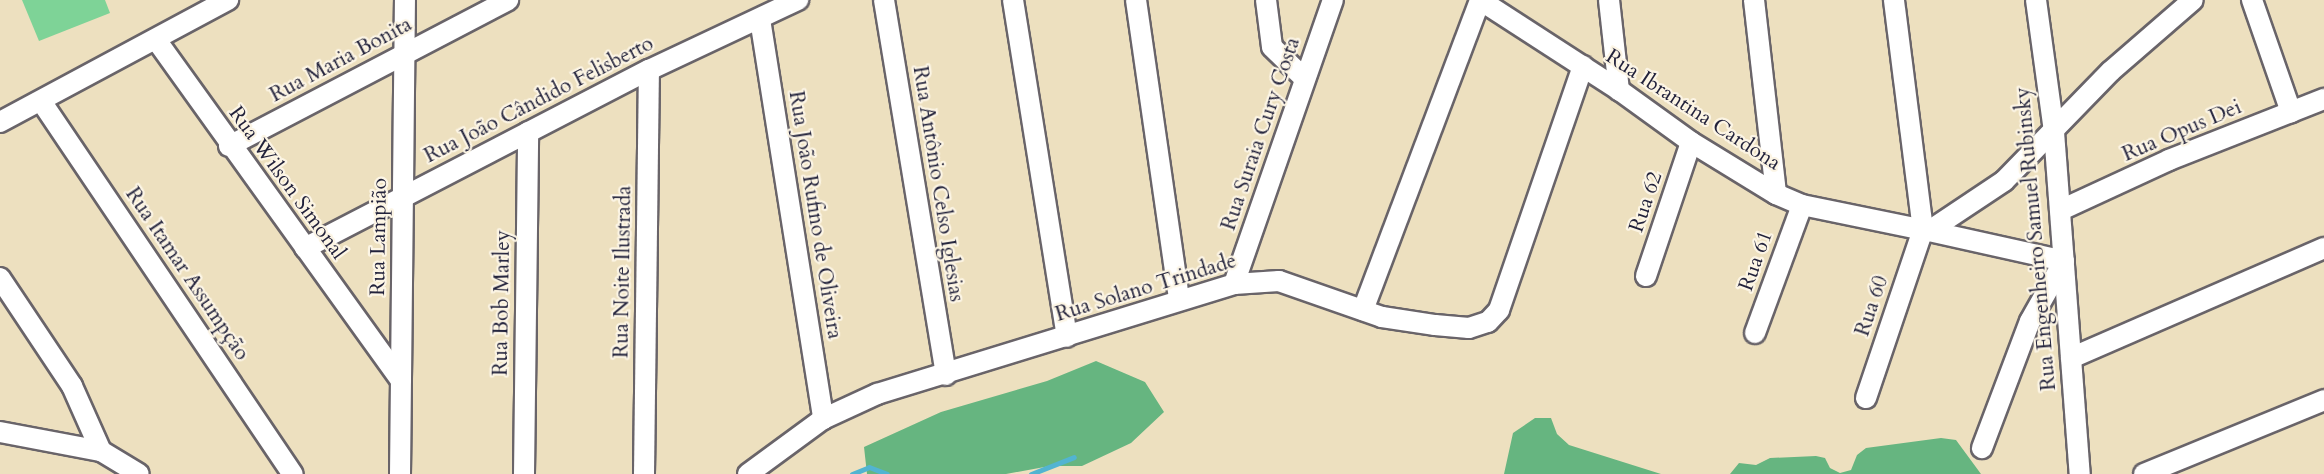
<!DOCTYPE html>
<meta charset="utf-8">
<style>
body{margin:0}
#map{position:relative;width:2324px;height:474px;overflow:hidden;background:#ede0bf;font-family:Cardo,serif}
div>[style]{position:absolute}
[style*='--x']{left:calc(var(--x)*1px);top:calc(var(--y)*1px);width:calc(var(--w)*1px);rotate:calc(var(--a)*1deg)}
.green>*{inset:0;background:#7ed397}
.forest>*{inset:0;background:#66b580}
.stream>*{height:5px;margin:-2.5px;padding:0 2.5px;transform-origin:2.5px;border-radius:2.5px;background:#52b4d1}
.roads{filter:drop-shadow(2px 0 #696469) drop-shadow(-2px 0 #696469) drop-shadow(0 2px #696469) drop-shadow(0 -2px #696469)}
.street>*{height:20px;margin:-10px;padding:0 10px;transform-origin:10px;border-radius:10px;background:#fff}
span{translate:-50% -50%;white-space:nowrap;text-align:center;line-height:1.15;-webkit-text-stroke:4.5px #fcf5e5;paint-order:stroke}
.street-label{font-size:21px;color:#22223b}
</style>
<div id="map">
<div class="green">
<i style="clip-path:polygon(22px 0,105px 0,110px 13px,39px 41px)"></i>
</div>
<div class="forest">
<i style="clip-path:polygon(1096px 361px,1145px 382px,1164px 412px,1131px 443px,1082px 466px,1050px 466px,1006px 474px,867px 474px,864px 447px,941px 412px,1047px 381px)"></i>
<i style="clip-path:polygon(1535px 418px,1551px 418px,1557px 434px,1569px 445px,1661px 474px,1504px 474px,1513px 433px)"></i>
<i style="clip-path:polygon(1941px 438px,1956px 440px,1981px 474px,1730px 474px,1739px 463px,1756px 465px,1770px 458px,1816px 456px,1825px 458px,1830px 468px,1840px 473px,1851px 470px,1857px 455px,1866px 448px)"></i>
</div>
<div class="stream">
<i style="--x:852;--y:474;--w:18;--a:-22"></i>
<i style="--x:869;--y:467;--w:19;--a:21"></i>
<i style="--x:1031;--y:474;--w:46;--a:-21.6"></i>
</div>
<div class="roads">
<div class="street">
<i style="--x:884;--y:0;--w:380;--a:80.6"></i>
<i style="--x:1013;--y:0;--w:341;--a:80.9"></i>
<i style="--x:1136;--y:0;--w:303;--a:81.8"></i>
<i style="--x:1266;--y:0;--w:47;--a:82.7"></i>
<i style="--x:1272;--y:47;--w:45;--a:44.1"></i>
<i style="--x:1480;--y:0;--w:166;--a:32.9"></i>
<i style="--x:1619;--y:90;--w:89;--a:35.8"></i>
<i style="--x:1691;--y:142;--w:100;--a:31.5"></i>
<i style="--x:1776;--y:194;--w:28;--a:23"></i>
<i style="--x:1802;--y:205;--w:130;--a:11.6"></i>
<i style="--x:1929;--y:231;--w:90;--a:-33.7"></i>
<i style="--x:2004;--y:181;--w:153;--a:-45.8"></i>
<i style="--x:2111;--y:71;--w:108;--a:-40.9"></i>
<i style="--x:1609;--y:0;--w:91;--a:83.7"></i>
<i style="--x:1754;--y:0;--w:195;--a:83.5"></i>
<i style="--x:2036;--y:0;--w:133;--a:82.2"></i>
<i style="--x:2054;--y:132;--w:343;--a:85.7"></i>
<i style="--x:2252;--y:0;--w:119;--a:70.8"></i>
<i style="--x:760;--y:19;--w:405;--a:81"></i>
<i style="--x:157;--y:41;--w:418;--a:54.3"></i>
<i style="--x:41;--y:101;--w:450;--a:56"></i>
<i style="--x:0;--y:122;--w:259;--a:-28.2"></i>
<i style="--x:229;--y:146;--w:315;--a:-27.6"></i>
<i style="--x:2061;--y:210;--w:119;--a:-24.8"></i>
<i style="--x:2169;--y:160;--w:167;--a:-21.5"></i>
<i style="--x:1929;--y:231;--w:138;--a:12.5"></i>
<i style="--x:2064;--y:261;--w:69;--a:119.5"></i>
<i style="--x:2030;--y:321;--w:136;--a:110.7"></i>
<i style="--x:305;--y:248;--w:387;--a:-27.4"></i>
<i style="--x:649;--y:70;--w:165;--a:-25.2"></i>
<i style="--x:1646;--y:276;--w:141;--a:-71.4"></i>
<i style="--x:0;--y:278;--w:130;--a:56.3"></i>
<i style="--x:72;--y:386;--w:71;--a:66"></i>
<i style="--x:101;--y:451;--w:44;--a:31.2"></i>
<i style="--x:1234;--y:284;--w:301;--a:-70.8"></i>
<i style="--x:1363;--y:310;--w:331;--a:-69.3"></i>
<i style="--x:1755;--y:333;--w:136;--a:-69.8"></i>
<i style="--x:2071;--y:358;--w:276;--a:-23.5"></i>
<i style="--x:1866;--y:398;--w:177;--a:-71.3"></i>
<i style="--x:1923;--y:230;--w:232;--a:-97.2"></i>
<i style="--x:0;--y:432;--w:103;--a:10.7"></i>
<i style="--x:400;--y:474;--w:474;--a:-89.4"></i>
<i style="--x:524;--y:474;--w:342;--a:-89.3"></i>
<i style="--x:644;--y:474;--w:404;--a:-89.3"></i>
<i style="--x:748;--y:474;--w:93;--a:-36.3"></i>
<i style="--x:823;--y:419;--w:60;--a:-24.8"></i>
<i style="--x:877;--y:394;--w:374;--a:-17.1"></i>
<i style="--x:1234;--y:284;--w:45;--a:-3.8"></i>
<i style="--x:1279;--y:281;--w:109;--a:19.3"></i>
<i style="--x:1382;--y:317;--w:54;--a:8.6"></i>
<i style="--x:1435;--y:325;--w:34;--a:5"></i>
<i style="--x:1469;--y:328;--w:20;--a:-18"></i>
<i style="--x:1488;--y:322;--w:16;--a:-47"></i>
<i style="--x:1499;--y:310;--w:258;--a:-71"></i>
<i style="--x:2144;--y:474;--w:195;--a:-22.3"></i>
</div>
</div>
<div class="street-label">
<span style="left:341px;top:60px;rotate:-28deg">Rua Maria Bonita</span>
<span style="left:539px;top:100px;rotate:-27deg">Rua João Cândido Felisberto</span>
<span style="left:1693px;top:110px;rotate:33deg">Rua Ibrantina Cardona</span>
<span style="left:2182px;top:131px;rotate:-23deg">Rua Opus Dei</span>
<span style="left:1261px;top:134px;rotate:-71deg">Rua Suraia Cury Costa</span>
<span style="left:287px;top:183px;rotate:54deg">Rua Wilson Simonal</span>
<span style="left:938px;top:184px;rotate:81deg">Rua Antônio Celso Iglesias</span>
<span style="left:1646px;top:202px;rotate:-71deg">Rua 62</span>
<span style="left:815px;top:215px;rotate:81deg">Rua João Rufino de Oliveira</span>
<span style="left:379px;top:237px;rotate:-89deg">Rua Lampião</span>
<span style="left:2036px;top:239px;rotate:-95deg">Rua Engenheiro Samuel Rubinsky</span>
<span style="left:1756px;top:261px;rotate:-70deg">Rua 61</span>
<span style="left:623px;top:272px;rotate:-89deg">Rua Noite Ilustrada</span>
<span style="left:187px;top:274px;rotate:56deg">Rua Itamar Assumpção</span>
<span style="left:1146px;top:288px;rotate:-17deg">Rua Solano Trindade</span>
<span style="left:502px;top:303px;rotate:-89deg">Rua Bob Marley</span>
<span style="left:1872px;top:306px;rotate:-71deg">Rua 60</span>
</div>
</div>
